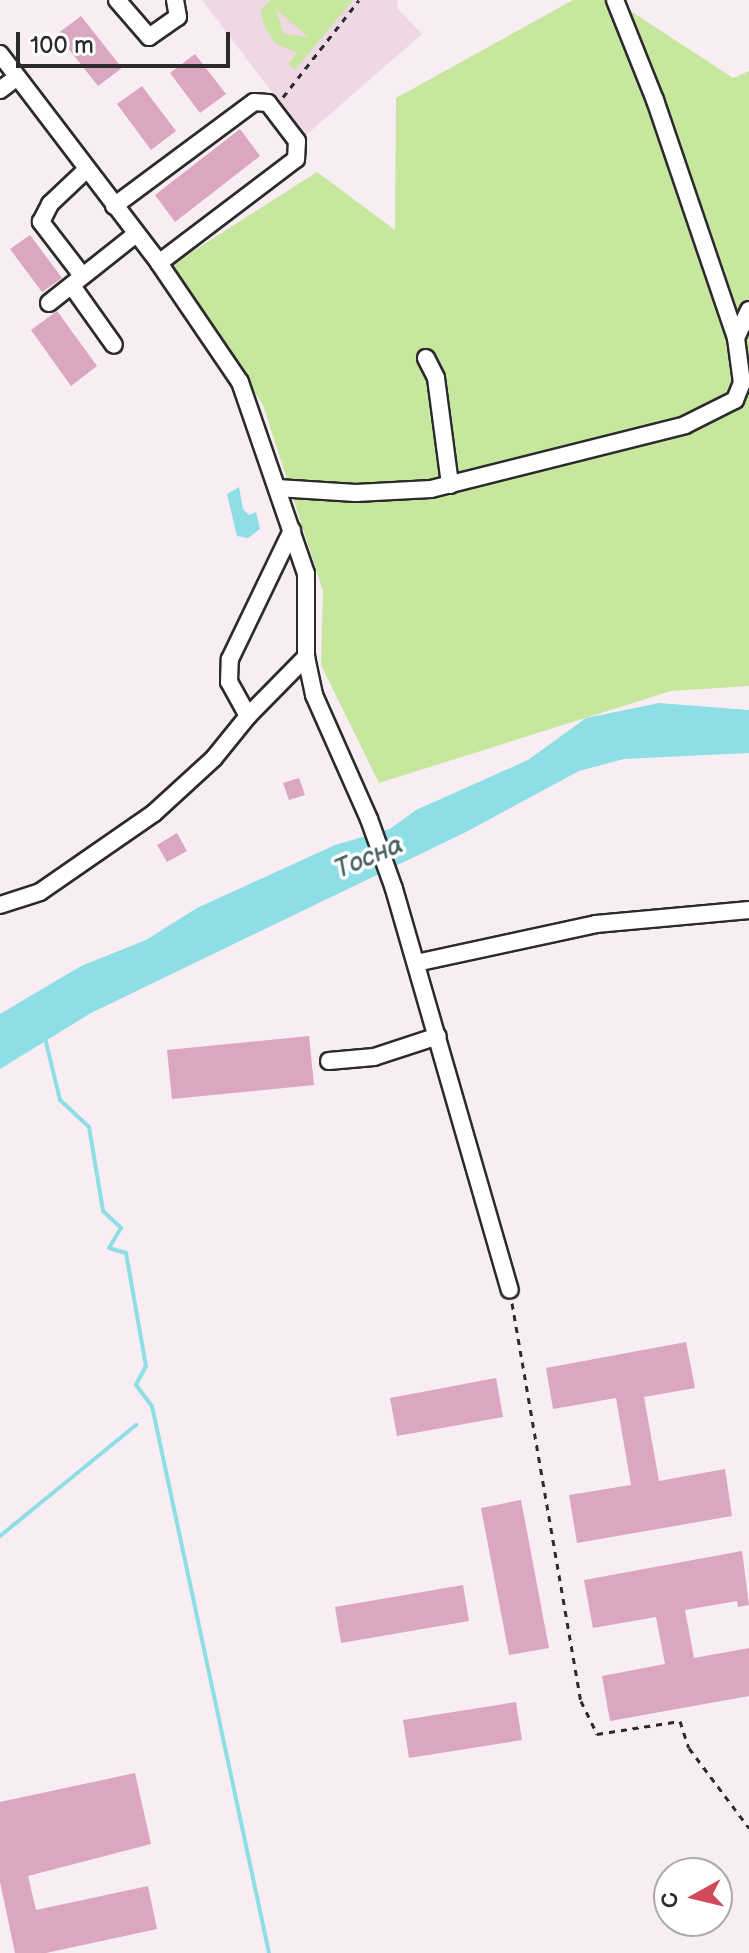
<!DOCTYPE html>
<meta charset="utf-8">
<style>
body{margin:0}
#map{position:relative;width:749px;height:1953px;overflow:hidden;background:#f8edf2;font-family:"Balsamiq Sans",sans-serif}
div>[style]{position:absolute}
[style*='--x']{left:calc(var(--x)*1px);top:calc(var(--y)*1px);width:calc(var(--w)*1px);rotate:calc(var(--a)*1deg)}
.built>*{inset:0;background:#efd8e3}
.green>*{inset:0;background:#c7e69e}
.water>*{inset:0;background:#8ddfe5}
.stream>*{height:4px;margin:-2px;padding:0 2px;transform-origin:2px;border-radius:2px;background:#8ddfe5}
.building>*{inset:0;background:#dba6c0}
.path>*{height:3px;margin-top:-1.5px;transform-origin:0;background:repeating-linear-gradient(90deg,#2b2b2b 0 6px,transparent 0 12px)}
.roads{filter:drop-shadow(2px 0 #2b2b2b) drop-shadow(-2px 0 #2b2b2b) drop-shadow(0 2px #2b2b2b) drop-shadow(0 -2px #2b2b2b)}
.minor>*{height:16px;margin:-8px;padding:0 8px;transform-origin:8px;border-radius:8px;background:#fff}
span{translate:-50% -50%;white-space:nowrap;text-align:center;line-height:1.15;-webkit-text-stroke:7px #fff;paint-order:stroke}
.water-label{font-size:26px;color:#486163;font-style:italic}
.north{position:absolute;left:653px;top:1857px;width:80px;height:80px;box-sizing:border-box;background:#fff;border:2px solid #aaa;border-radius:50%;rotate:262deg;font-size:22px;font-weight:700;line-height:32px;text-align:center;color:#2b2b2b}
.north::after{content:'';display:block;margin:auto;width:28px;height:36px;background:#d1495b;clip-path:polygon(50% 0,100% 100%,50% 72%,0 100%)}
.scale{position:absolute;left:16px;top:32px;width:214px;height:36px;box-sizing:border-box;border:4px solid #2b2b2b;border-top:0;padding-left:10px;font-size:24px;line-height:28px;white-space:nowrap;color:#2b2b2b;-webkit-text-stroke:6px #fff;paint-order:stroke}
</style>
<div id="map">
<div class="built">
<i style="clip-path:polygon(202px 0,398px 0,397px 8px,422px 34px,305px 136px)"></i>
</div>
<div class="green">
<i style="clip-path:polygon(evenodd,270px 0,353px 0,295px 70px,288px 64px,297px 52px,276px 44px,264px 26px,261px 11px,270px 0,276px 11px,277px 10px,308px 37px,284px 34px,276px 11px)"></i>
<i style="clip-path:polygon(573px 0,614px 0,733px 78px,749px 71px,749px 686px,671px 691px,379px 783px,321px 665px,323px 591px,263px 405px,170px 266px,317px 172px,395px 230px,396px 98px)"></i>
</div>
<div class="water">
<i style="clip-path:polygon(239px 487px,243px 509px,249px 515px,256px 512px,260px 529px,248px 538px,237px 536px,227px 494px)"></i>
<i style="clip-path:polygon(659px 703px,749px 710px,749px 753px,624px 759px,579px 771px,466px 832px,91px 1013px,0 1069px,0 1014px,81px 966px,146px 940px,197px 908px,335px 845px,390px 829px,416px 810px,528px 760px,586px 718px)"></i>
</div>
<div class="stream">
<i style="--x:45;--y:1038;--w:64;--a:76.4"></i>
<i style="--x:60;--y:1100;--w:40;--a:43"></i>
<i style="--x:89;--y:1127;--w:85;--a:80.5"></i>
<i style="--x:103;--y:1211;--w:25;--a:43"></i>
<i style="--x:121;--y:1228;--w:23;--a:121"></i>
<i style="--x:109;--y:1248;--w:18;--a:16"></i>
<i style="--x:126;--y:1253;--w:115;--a:80"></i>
<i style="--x:146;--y:1366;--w:21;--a:118"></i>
<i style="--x:136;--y:1385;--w:26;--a:53"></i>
<i style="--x:152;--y:1406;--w:559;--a:77.93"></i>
<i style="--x:0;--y:1536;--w:176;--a:-39.2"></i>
</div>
<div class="building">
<i style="clip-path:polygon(81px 16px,122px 68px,98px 86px,57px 34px)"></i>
<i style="clip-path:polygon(195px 54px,226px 94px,200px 113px,170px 73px)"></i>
<i style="clip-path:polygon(142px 86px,176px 131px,151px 150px,117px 104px)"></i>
<i style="clip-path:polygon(240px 129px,260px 156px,175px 222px,155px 195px)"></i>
<i style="clip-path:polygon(30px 235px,62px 278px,42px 292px,10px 249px)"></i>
<i style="clip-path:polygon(57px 311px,97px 366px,71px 386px,31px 330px)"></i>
<i style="clip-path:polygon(299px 778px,305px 795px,289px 800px,283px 783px)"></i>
<i style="clip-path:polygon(177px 833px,187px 851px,167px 862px,157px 845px)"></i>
<i style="clip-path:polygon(309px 1036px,314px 1085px,172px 1099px,167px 1050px)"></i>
<i style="clip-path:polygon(686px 1342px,695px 1388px,644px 1397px,659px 1481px,725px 1469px,732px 1516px,577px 1543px,569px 1495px,631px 1485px,616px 1398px,553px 1409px,546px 1368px)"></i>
<i style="clip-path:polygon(496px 1378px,503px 1417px,397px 1436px,390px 1398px)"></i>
<i style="clip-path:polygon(521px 1500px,549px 1648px,509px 1655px,481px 1508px)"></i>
<i style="clip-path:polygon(742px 1551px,749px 1605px,738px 1607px,737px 1601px,685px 1610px,694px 1658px,749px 1648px,749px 1696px,610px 1721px,602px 1676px,665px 1664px,656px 1617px,593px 1628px,584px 1580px)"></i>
<i style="clip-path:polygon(463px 1585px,469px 1621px,341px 1643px,335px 1607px)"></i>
<i style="clip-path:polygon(516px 1702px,522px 1740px,409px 1758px,403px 1720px)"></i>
<i style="clip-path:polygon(135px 1773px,151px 1844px,28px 1876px,36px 1910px,148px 1886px,157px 1929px,46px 1953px,15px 1953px,0 1882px,0 1802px)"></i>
</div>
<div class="path">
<i style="--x:283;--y:97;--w:123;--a:-51.9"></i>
<i style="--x:512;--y:1303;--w:404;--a:80.2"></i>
<i style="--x:581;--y:1701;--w:37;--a:64"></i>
<i style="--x:597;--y:1734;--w:84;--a:-8.9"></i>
<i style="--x:680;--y:1721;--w:28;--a:72"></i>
<i style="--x:689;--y:1748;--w:100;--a:53.1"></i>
</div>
<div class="roads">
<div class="minor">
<i style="--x:117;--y:0;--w:49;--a:49.1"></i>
<i style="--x:149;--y:37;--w:35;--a:-35"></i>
<i style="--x:178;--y:17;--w:17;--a:-100"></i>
<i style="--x:615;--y:0;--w:108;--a:68.2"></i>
<i style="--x:655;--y:100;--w:251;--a:71.2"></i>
<i style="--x:0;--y:54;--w:263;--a:52.7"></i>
<i style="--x:159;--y:263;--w:144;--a:55.8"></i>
<i style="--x:240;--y:382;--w:203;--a:71"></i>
<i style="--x:306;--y:574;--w:83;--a:90"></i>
<i style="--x:306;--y:657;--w:39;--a:78"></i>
<i style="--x:314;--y:695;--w:136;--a:66.1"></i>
<i style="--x:369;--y:819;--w:74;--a:70.3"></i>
<i style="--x:394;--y:889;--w:417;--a:73.9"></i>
<i style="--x:0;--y:90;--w:21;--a:-37"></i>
<i style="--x:114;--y:206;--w:174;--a:-36.6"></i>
<i style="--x:254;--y:102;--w:14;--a:4"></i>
<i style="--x:268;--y:103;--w:48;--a:52.7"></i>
<i style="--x:297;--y:141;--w:18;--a:93"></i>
<i style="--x:296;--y:159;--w:172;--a:142.8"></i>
<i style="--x:81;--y:274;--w:66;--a:-127.6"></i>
<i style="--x:41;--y:222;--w:20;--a:-63"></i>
<i style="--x:50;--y:204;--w:51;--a:-43.4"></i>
<i style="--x:72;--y:286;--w:72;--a:54.6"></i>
<i style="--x:49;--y:303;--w:111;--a:-38.4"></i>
<i style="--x:426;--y:358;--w:22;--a:63"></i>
<i style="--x:436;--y:378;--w:108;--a:82.5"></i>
<i style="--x:277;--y:488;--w:79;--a:3.6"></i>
<i style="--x:356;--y:493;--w:75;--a:-3.1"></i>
<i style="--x:431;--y:489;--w:262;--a:-14.1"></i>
<i style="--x:685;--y:425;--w:56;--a:-26.6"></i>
<i style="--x:735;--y:400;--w:18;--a:-68"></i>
<i style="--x:742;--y:383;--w:45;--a:-97.6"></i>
<i style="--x:736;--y:338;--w:31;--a:-65"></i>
<i style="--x:248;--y:716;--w:83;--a:-45.5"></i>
<i style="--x:0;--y:905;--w:42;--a:-18"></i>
<i style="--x:40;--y:892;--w:139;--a:-34.7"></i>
<i style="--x:154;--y:813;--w:81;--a:-42.5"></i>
<i style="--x:214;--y:758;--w:54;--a:-51"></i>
<i style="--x:248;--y:716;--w:39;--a:-119"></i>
<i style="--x:229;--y:682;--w:23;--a:-88"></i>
<i style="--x:230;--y:659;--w:143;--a:-64.3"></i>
<i style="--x:416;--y:963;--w:184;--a:-12.2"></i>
<i style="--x:596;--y:924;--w:154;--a:-5.2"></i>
<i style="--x:329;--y:1061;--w:45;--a:-5.1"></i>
<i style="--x:374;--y:1057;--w:67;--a:-18.2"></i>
</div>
</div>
<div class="water-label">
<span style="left:369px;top:858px;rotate:-23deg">Тосна</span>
</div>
<div class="north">С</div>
<div class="scale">100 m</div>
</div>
